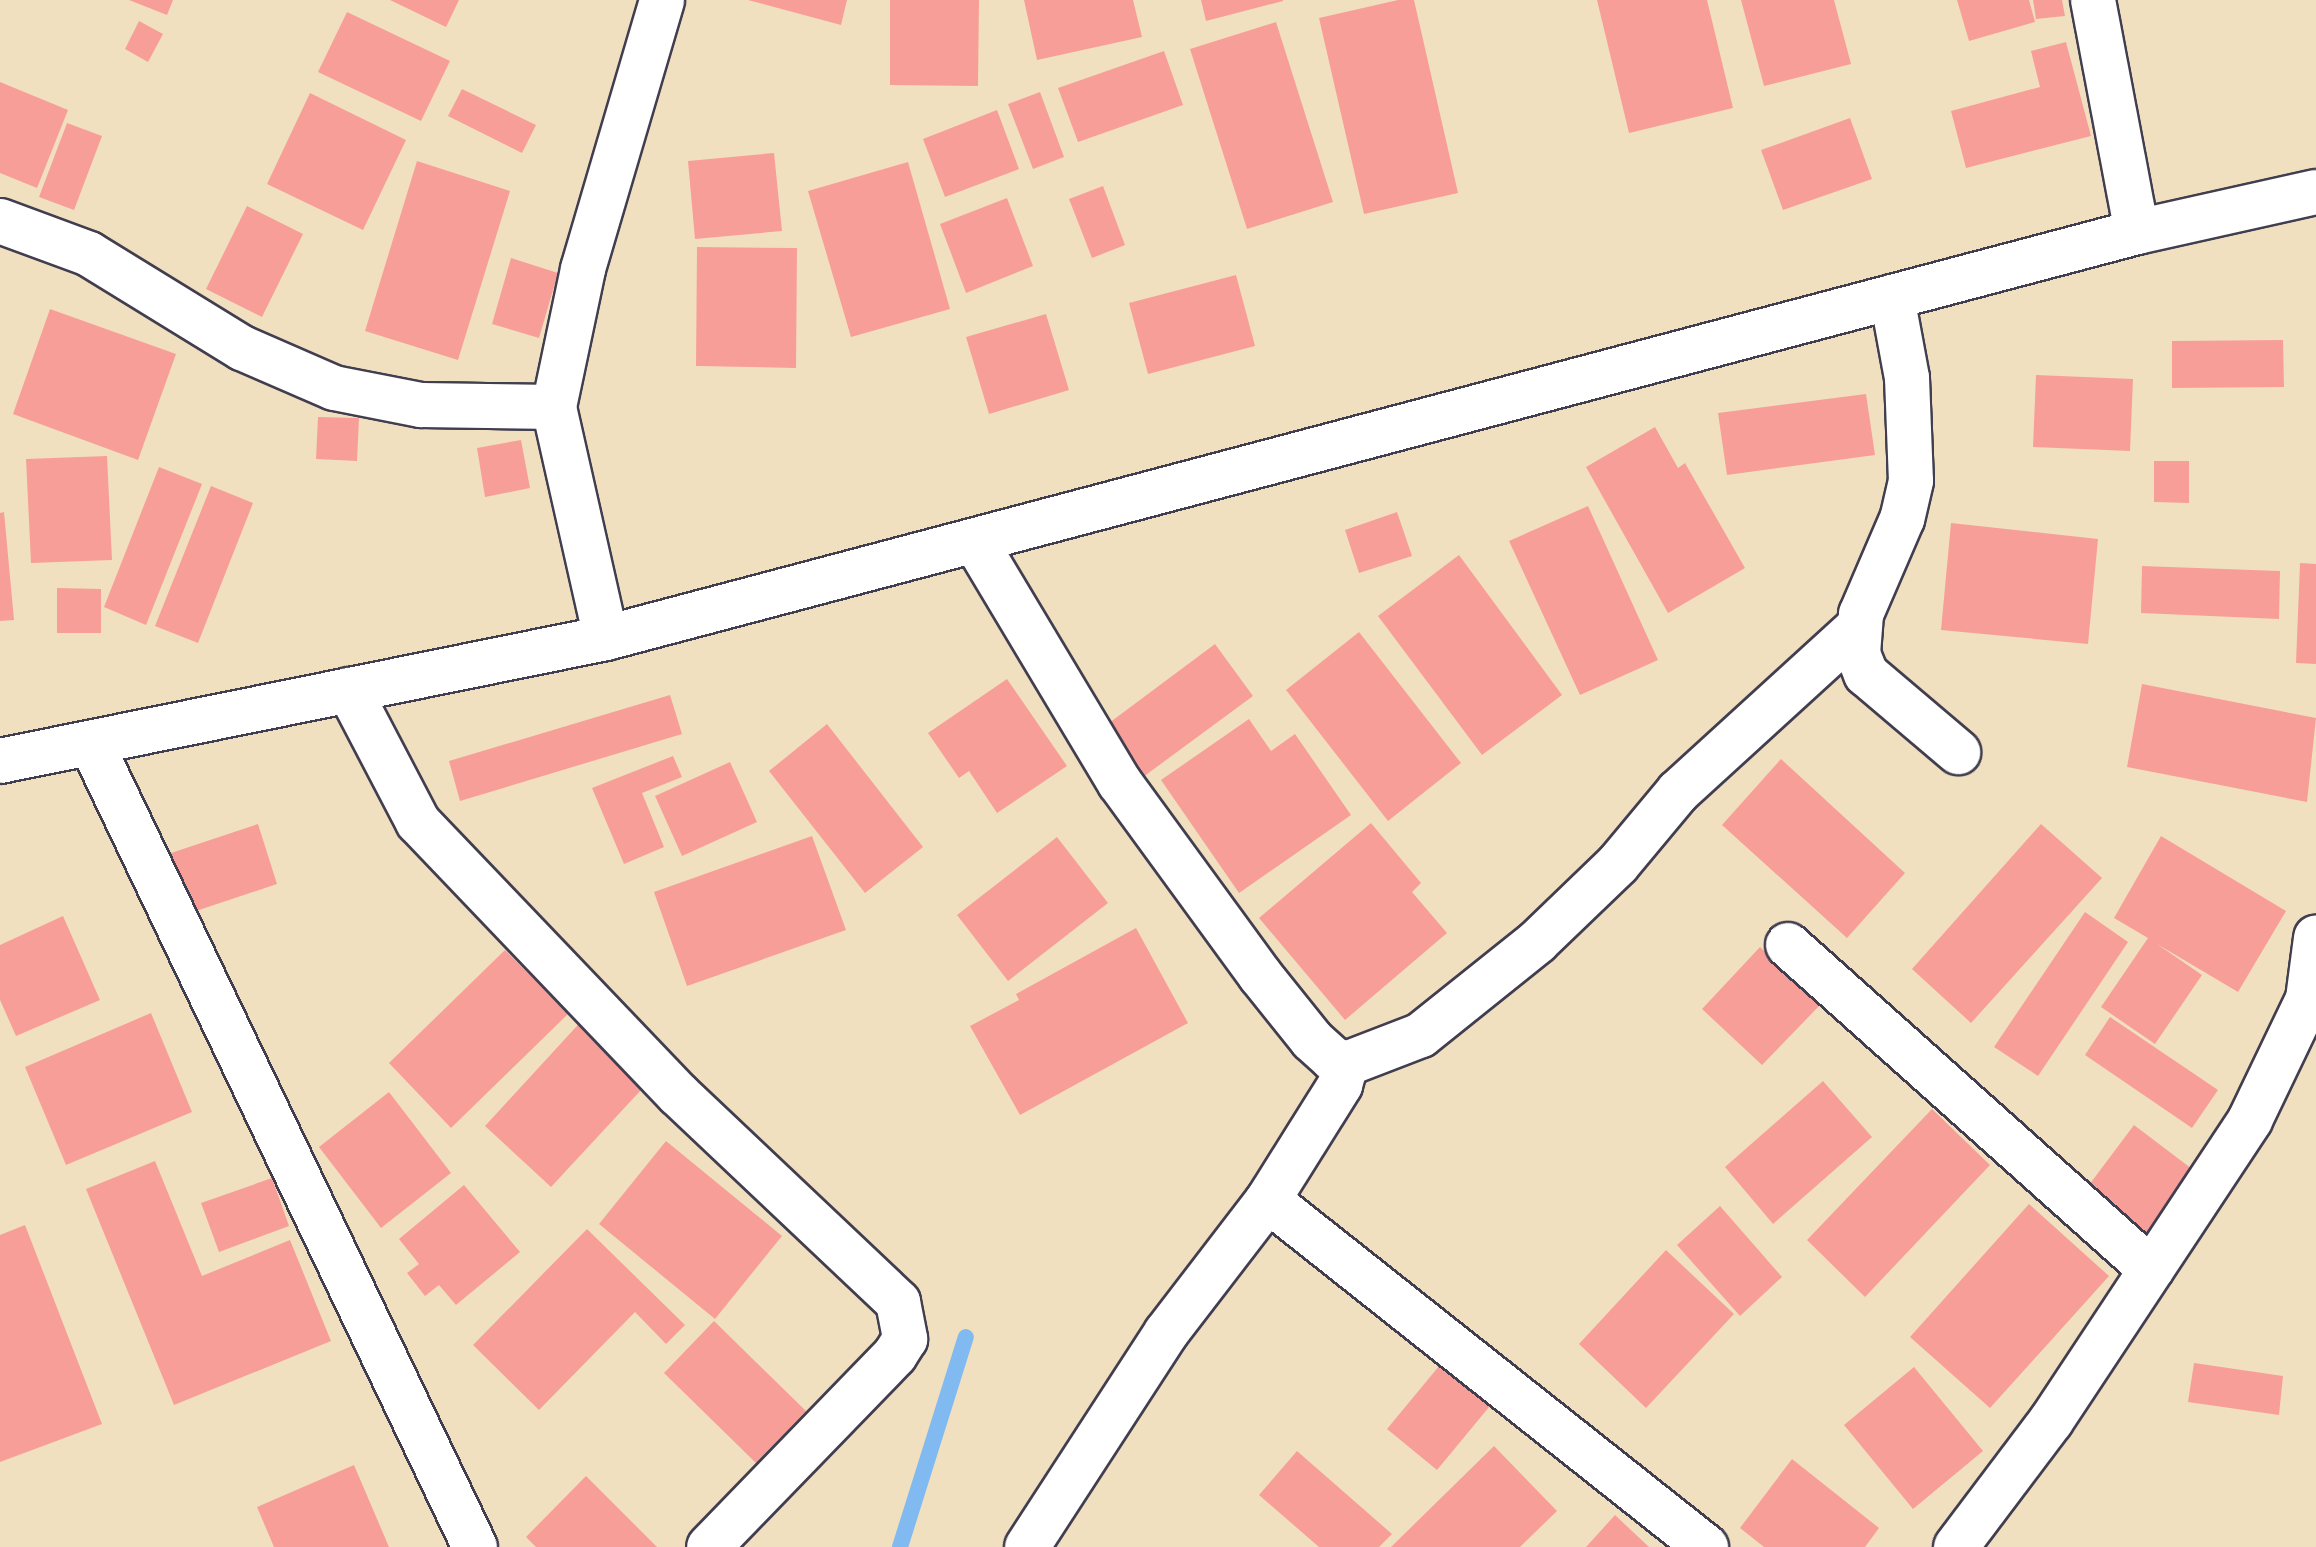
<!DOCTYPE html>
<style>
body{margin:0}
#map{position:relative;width:2316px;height:1547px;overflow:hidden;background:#f1e0c0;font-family:Mynerve,sans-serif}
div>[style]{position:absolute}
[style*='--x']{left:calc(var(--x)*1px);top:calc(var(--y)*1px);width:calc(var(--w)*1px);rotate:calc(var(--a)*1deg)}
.stream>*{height:16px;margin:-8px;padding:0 8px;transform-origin:8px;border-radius:8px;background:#80baf1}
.building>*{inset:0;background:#f89e99}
.roads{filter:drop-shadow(2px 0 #413e4f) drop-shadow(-2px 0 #413e4f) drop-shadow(0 2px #413e4f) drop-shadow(0 -2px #413e4f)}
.minor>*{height:44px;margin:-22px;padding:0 22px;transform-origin:22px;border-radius:22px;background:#fff}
.tertiary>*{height:44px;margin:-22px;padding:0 22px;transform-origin:22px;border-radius:22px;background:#fff}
span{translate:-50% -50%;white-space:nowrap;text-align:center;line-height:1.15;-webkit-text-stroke:7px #fcf5e5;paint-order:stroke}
</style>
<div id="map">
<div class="stream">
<i style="--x:900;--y:1547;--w:220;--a:-72.6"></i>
</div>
<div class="building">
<i style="clip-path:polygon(129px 0,173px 0,167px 15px)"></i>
<i style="clip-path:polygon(390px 0,459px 0,446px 27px)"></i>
<i style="clip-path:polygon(748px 0,847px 0,841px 25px)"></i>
<i style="clip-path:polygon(890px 0,979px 0,978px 86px,890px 85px)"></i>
<i style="clip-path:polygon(1024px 0,1133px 0,1142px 37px,1037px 60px)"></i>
<i style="clip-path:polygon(1201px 0,1283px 0,1283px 1px,1206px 21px)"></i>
<i style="clip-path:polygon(1398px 0,1414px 0,1458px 193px,1364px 214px,1319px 18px)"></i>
<i style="clip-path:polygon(1597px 0,1707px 0,1733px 108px,1629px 133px)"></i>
<i style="clip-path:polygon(1741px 0,1834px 0,1851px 64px,1764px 86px)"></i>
<i style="clip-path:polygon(1957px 0,2029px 0,2035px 22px,1969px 41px)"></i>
<i style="clip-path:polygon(2033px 0,2062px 0,2065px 16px,2036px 19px)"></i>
<i style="clip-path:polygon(347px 12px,450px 61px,421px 121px,318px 72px)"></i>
<i style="clip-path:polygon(139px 21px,163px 34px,148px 62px,125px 49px)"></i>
<i style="clip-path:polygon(1276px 22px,1333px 202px,1247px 229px,1190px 49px)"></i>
<i style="clip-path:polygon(2066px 42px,2091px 136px,1966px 168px,1951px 111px,2040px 87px,2031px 51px)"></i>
<i style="clip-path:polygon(1164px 51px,1183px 105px,1078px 142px,1058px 88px)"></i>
<i style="clip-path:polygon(0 82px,68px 110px,37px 188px,0 173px)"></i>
<i style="clip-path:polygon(462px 89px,536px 125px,522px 153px,448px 116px)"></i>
<i style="clip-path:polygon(1040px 92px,1064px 157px,1033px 169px,1008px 104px)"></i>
<i style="clip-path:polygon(310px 93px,406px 140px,363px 230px,267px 184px)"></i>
<i style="clip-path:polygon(997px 110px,1019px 169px,945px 197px,923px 139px)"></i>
<i style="clip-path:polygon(1850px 118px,1872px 179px,1783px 210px,1761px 150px)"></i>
<i style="clip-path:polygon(67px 123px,102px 136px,74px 210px,39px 197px)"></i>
<i style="clip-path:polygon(774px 153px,782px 231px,695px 239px,688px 161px)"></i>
<i style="clip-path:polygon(417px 161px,510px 191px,458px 360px,365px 331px)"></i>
<i style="clip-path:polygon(908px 162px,950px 309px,851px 337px,808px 191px)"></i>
<i style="clip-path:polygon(1103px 186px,1125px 245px,1092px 258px,1069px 199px)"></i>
<i style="clip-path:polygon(1007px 198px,1033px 266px,966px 293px,940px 224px)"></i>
<i style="clip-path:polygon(247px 206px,303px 234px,262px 317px,206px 289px)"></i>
<i style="clip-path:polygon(697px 247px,797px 248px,796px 368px,696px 366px)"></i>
<i style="clip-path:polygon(511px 258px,558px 273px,539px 338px,492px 324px)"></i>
<i style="clip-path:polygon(1236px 275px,1255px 346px,1148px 374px,1129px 303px)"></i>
<i style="clip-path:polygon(50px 309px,176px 354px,138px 460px,13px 414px)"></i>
<i style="clip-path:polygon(1046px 314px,1069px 390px,989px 414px,966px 337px)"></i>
<i style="clip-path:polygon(2283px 340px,2284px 387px,2172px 388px,2172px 341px)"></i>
<i style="clip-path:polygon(2036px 375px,2133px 379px,2130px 451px,2033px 447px)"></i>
<i style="clip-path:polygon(1866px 394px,1875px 455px,1727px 475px,1718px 413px)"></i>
<i style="clip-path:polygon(318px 417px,359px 418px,357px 461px,316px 459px)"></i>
<i style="clip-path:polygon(1655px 427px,1678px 468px,1685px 463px,1745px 568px,1668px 613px,1586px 467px)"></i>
<i style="clip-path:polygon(521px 440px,530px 488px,485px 497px,477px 448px)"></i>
<i style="clip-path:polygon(107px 456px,112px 560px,31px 563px,26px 459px)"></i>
<i style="clip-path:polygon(2154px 461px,2189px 461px,2189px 503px,2154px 502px)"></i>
<i style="clip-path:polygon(159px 467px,202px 484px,146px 625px,104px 607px)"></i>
<i style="clip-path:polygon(211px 486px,253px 503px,198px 643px,155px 626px)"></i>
<i style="clip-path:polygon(1588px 506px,1658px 660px,1580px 695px,1509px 541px)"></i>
<i style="clip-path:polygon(4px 512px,14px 620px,0 621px,0 513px)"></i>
<i style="clip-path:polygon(1397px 512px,1412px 556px,1359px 573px,1345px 530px)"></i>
<i style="clip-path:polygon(1951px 523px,2098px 539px,2088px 644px,1941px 630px)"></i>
<i style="clip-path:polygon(1459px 555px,1562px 695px,1482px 755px,1378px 616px)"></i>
<i style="clip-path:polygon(2300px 563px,2316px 564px,2316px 664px,2296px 663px)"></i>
<i style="clip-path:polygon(2142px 566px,2280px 571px,2279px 619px,2141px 613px)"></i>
<i style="clip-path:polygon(57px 588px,101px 589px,101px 633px,57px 633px)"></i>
<i style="clip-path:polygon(1359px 632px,1461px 763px,1388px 821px,1286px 690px)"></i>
<i style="clip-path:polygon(1215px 644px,1253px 696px,1139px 780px,1101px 729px)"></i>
<i style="clip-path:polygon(1007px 679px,1067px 766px,997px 813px,969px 771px,959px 778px,928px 733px)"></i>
<i style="clip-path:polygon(2142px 684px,2316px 718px,2307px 802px,2127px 767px)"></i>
<i style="clip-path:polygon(670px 695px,682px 734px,460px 801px,449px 761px)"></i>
<i style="clip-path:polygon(1249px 719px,1271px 751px,1295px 734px,1351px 815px,1239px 893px,1161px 780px)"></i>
<i style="clip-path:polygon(827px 724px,923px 847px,865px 893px,769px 771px)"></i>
<i style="clip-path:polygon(673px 756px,682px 777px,642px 793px,664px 847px,624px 864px,592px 788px)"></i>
<i style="clip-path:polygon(1781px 759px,1905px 873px,1847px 938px,1722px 825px)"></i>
<i style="clip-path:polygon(730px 762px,757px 822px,682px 856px,655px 796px)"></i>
<i style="clip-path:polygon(1371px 823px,1421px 883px,1412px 892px,1447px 933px,1345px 1020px,1259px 918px)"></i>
<i style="clip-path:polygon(258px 824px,277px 884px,187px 914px,168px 854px)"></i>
<i style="clip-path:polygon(2041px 824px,2102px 878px,1971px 1023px,1912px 969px)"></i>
<i style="clip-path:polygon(812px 836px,846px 930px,687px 986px,654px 892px)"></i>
<i style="clip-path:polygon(2161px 836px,2286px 911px,2238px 992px,2157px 944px,2202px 975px,2155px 1044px,2101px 1007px,2148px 938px,2114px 918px)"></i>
<i style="clip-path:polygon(1057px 837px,1108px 903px,1008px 981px,957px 915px)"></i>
<i style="clip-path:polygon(2085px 912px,2128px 942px,2038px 1076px,1994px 1047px)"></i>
<i style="clip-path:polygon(63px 916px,100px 1000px,16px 1036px,0 1000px,0 945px)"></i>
<i style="clip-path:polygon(1136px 928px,1188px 1023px,1020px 1115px,970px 1026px,1019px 1000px,1016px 994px)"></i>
<i style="clip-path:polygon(1760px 947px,1820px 1005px,1762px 1065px,1702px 1009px)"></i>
<i style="clip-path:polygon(505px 950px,568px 1014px,451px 1128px,389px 1063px)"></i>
<i style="clip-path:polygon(151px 1013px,192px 1112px,66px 1165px,25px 1067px)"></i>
<i style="clip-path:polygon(587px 1015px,654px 1076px,551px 1187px,485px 1126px)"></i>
<i style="clip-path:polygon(2110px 1017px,2218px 1090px,2192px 1128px,2085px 1055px)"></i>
<i style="clip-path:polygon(1823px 1081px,1872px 1137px,1773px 1224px,1725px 1167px)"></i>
<i style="clip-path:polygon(389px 1092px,451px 1173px,381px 1228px,319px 1147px)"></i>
<i style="clip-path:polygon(1932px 1109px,1990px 1165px,1865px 1297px,1807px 1240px)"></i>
<i style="clip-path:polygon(2134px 1125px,2196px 1172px,2147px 1236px,2086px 1189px)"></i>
<i style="clip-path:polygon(666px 1141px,782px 1236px,715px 1319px,599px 1224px)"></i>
<i style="clip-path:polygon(155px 1161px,202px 1276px,290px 1240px,331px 1341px,174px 1405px,86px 1189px)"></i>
<i style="clip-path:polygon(272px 1178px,289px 1226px,219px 1252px,201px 1203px)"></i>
<i style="clip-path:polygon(464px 1185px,520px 1252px,456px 1305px,439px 1285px,425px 1296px,407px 1273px,419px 1264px,399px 1239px)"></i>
<i style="clip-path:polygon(2029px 1204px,2109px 1276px,1990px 1408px,1910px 1337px)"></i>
<i style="clip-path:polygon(1720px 1206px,1782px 1277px,1740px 1316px,1677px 1245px)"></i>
<i style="clip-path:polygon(25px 1225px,102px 1424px,0 1462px,0 1235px)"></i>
<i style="clip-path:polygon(587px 1229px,685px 1325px,666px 1344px,635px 1312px,539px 1410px,473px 1345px)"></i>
<i style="clip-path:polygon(1666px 1250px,1734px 1314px,1646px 1408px,1579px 1344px)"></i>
<i style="clip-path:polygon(714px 1321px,806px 1411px,756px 1463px,664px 1373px)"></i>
<i style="clip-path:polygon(1449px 1354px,1499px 1395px,1437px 1470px,1387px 1429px)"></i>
<i style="clip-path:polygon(2194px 1363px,2283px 1376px,2279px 1415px,2188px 1402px)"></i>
<i style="clip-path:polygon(1914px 1367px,1983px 1451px,1913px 1509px,1844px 1425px)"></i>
<i style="clip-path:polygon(1494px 1446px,1557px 1511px,1520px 1547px,1391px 1547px)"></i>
<i style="clip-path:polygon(1297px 1451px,1392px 1534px,1379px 1547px,1319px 1547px,1259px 1495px)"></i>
<i style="clip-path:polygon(1792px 1459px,1879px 1528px,1865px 1547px,1764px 1547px,1740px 1528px)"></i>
<i style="clip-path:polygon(354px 1465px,389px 1547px,274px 1547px,257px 1507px)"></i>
<i style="clip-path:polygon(586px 1476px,657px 1547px,536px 1547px,526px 1537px)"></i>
<i style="clip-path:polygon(1615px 1515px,1649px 1547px,1586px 1547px)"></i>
</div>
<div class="roads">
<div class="minor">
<i style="--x:2093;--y:0;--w:236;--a:79.3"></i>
<i style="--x:0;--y:221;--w:95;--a:20.3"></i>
<i style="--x:89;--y:254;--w:180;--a:31.6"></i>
<i style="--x:242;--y:348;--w:100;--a:23.5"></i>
<i style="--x:334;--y:388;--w:89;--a:11.1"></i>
<i style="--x:421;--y:405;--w:133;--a:0.9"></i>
<i style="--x:1892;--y:297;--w:82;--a:79.5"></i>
<i style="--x:1907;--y:378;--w:103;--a:87.8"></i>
<i style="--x:1911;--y:481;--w:39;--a:103"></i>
<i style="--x:1902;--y:519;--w:103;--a:113.3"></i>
<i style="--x:1861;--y:614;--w:40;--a:94.3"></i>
<i style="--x:1858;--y:654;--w:22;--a:68"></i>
<i style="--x:1866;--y:674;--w:121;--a:40.3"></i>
<i style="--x:975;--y:541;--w:282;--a:59.1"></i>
<i style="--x:1120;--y:783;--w:238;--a:53.9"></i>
<i style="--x:1260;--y:975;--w:83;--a:51.3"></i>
<i style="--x:1312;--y:1040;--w:28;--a:42"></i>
<i style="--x:1333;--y:1059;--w:14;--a:21"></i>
<i style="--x:1346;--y:1064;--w:80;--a:-21.1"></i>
<i style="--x:1421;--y:1035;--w:149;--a:-38.7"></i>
<i style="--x:1537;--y:942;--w:112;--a:-43.9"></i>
<i style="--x:1618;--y:864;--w:94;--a:-50.2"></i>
<i style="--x:1678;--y:792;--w:246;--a:-42.4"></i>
<i style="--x:606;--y:638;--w:237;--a:-102.7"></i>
<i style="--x:554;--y:407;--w:141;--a:-78.1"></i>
<i style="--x:583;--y:269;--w:280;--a:-73.6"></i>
<i style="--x:349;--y:690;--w:149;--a:62.4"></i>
<i style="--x:418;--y:822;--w:376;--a:46.3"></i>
<i style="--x:678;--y:1094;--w:303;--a:43.4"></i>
<i style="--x:898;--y:1302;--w:38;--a:79"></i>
<i style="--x:905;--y:1339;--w:19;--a:122"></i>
<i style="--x:895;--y:1355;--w:267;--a:134.1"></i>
<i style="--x:91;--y:743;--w:891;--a:64.47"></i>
<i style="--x:1788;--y:945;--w:487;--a:41.8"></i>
<i style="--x:1268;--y:1200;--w:559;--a:38.39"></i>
<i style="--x:1027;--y:1547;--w:255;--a:-57"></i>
<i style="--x:1166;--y:1333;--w:168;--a:-52.5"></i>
<i style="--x:1268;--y:1200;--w:136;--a:-57.9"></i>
<i style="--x:1340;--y:1085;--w:22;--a:-74"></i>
<i style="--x:1956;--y:1547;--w:158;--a:-53"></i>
<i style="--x:2051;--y:1421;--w:361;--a:-56.5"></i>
<i style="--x:2250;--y:1120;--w:134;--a:-64.4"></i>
<i style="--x:2308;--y:999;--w:62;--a:-82.5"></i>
</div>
<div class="tertiary">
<i style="--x:0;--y:761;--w:618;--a:-11.47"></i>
<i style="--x:606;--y:638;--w:1584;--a:-14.85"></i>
<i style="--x:2137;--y:232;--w:183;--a:-12.6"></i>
</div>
</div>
</div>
